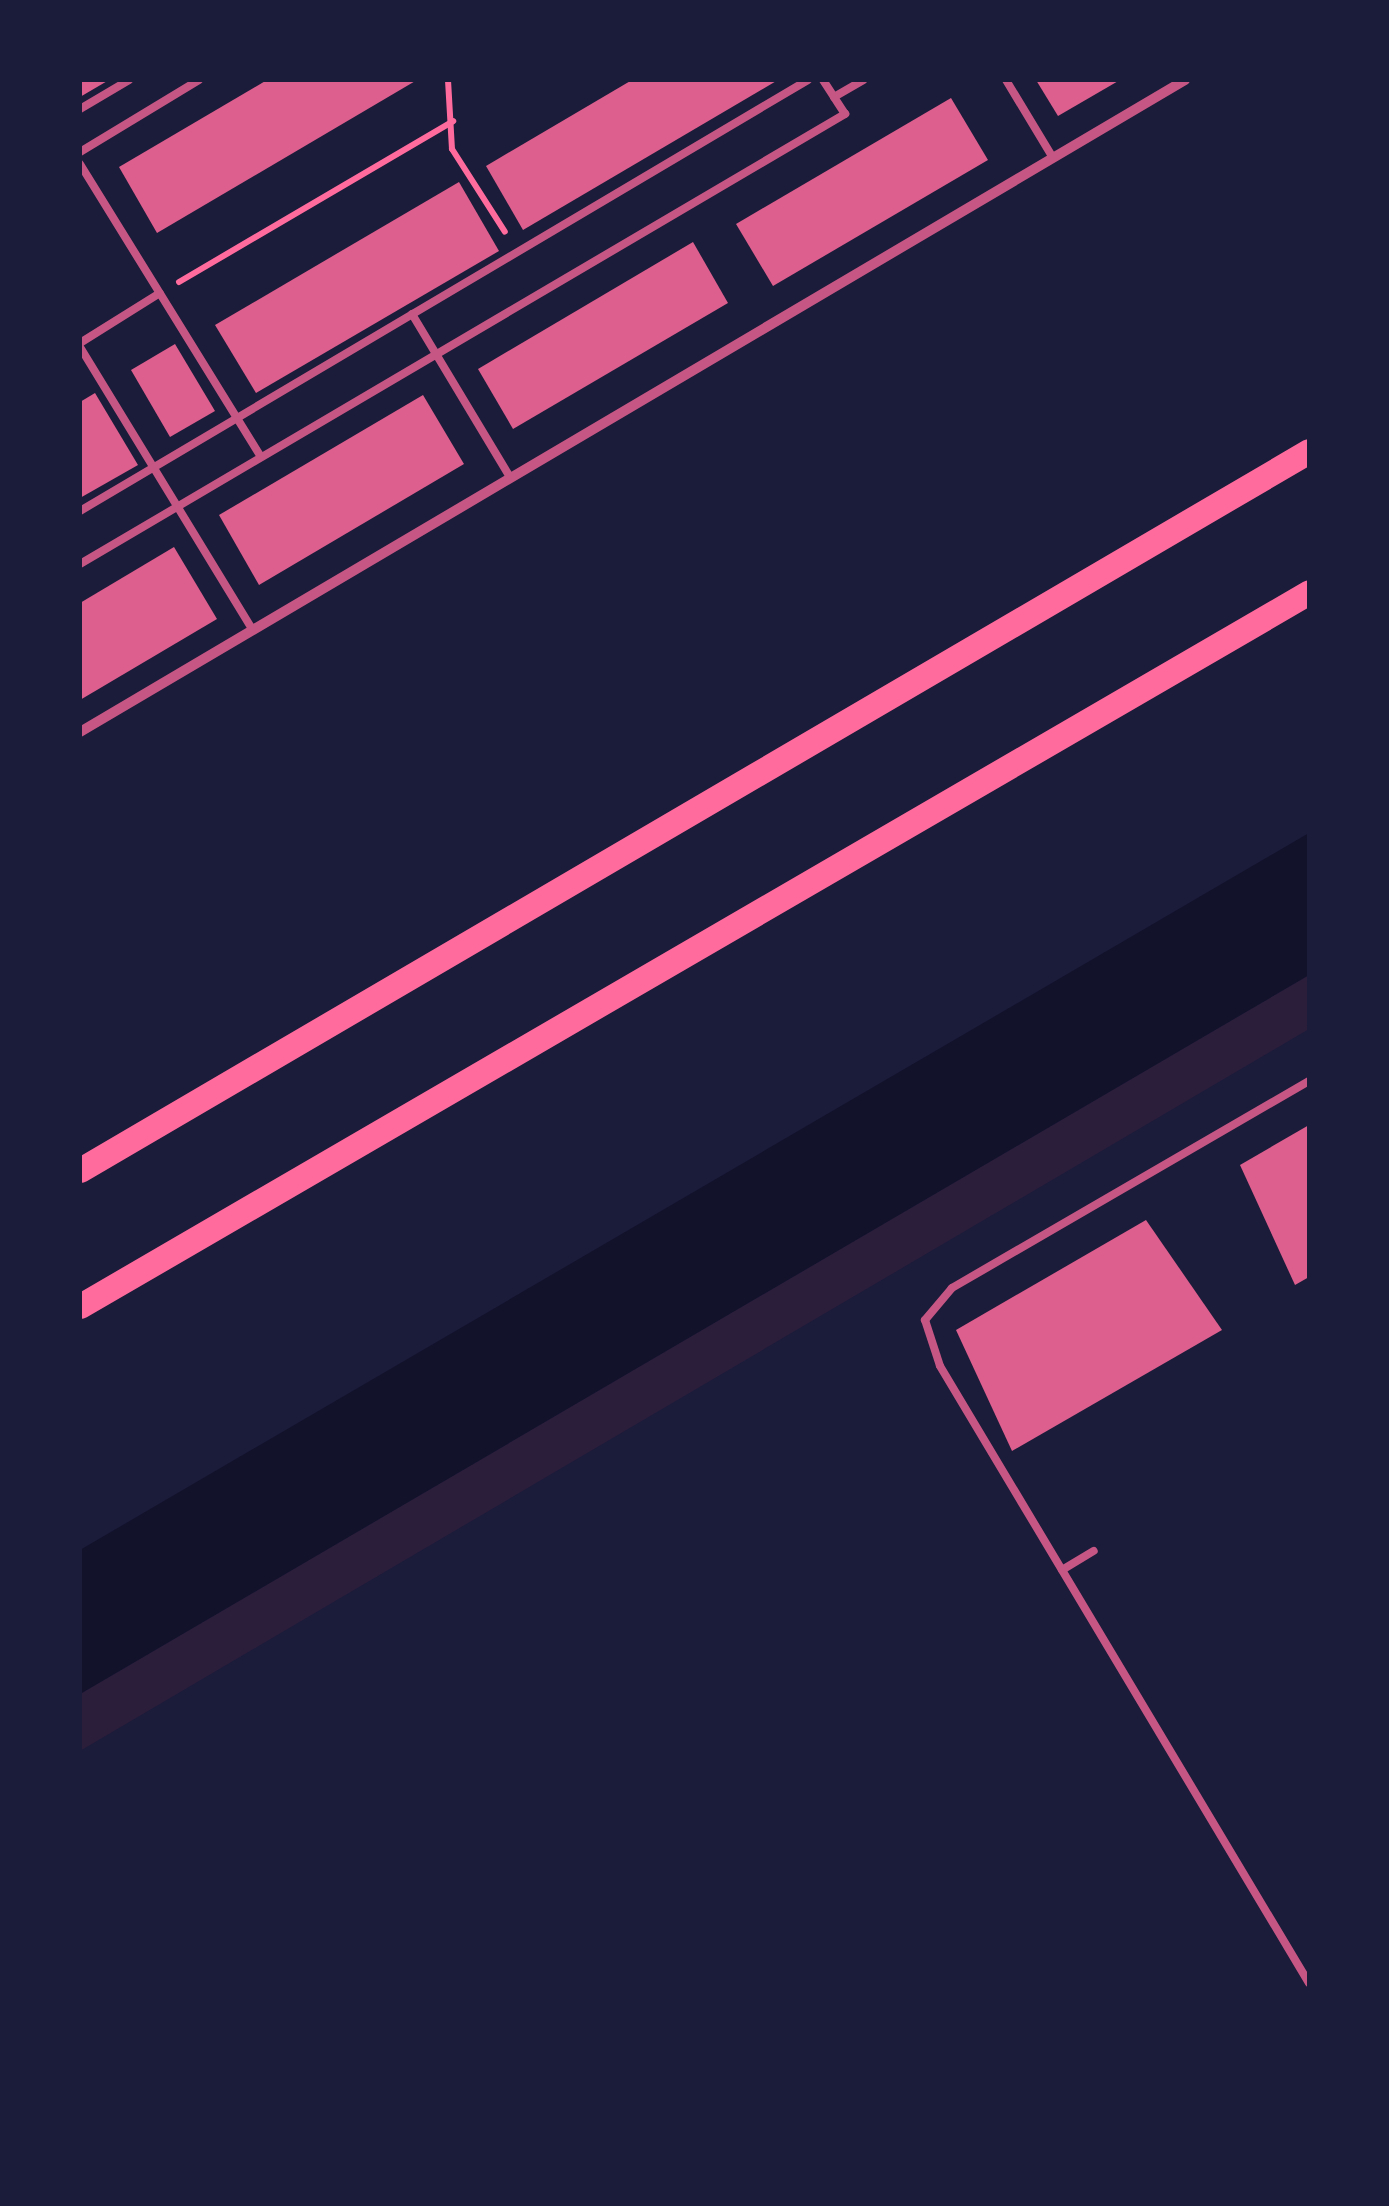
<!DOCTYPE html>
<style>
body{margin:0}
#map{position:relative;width:1389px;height:2206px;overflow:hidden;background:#1b1b3a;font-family:Jost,sans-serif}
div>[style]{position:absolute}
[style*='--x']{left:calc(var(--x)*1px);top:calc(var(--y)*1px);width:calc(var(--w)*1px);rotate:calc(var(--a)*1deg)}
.green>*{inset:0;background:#2a1e3b}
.water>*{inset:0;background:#12122b}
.building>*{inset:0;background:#dd5f8e}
.path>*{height:6px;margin:-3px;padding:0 3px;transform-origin:3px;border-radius:3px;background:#ff6b9d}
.service>*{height:8px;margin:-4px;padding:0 4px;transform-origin:4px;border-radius:4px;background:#c65784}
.minor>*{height:10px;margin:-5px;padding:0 5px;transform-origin:5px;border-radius:5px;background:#c65784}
.primary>*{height:25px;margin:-12.5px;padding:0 12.5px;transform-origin:12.5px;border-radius:12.5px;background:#ff6b9d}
span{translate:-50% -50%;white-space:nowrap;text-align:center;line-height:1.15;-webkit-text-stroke:8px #1b1b3a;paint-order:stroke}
.frame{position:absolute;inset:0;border:82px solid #1b1b3a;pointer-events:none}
</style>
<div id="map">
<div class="green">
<i style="clip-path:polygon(1309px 975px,1309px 1029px,80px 1751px,80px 1694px)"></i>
</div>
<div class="water">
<i style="clip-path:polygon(1309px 833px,1309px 975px,80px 1694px,80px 1550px)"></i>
</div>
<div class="building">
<i style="clip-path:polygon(80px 80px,109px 80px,80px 97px)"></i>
<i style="clip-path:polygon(267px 80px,417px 80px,157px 233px,119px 167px)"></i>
<i style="clip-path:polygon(632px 80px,778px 80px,523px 230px,486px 166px)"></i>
<i style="clip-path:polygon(1036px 80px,1120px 80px,1058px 116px)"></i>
<i style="clip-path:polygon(951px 98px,988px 160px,773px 286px,736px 224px)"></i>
<i style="clip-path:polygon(459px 182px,499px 251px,256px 393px,215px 325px)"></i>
<i style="clip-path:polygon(693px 242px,728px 303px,513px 429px,478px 369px)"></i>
<i style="clip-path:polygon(175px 344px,215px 411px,170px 437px,131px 370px)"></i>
<i style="clip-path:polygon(95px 393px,138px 465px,80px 498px,80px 402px)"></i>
<i style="clip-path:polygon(423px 395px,464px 464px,259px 585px,219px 515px)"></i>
<i style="clip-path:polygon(174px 547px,217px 619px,80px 700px,80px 603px)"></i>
<i style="clip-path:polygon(1309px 1125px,1309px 1277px,1295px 1285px,1240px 1165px)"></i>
<i style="clip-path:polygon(1146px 1220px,1222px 1330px,1012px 1451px,956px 1330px)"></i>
</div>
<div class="path">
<i style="--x:448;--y:80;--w:69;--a:86.7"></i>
<i style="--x:452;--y:149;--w:98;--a:57.4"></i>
<i style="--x:179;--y:282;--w:318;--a:-30.4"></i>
</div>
<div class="service">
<i style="--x:823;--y:80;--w:20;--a:57"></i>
<i style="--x:834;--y:97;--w:34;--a:-30"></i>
<i style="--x:1006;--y:80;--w:91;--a:58.9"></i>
<i style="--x:80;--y:109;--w:57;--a:-30.6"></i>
<i style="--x:80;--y:152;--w:139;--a:-31.2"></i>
<i style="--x:80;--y:164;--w:344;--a:58.3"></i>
<i style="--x:412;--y:314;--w:190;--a:59"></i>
<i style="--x:80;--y:343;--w:94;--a:-32"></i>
<i style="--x:80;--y:347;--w:332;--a:58.6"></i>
<i style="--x:80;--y:511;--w:846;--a:-30.63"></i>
<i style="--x:80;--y:564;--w:888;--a:-30.47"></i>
<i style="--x:845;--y:114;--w:20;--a:-123"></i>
<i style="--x:1309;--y:1081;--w:413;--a:149.9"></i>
<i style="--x:952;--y:1288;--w:42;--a:130.2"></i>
<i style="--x:925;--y:1320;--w:48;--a:71.9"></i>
<i style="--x:940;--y:1366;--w:719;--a:59.12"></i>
<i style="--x:1062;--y:1570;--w:37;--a:-31"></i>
</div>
<div class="minor">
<i style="--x:80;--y:732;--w:1283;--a:-30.54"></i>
</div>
<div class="primary">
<i style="--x:80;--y:1170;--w:1424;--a:-30.33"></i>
<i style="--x:80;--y:1306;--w:1421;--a:-30.15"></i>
</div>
<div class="frame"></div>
</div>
